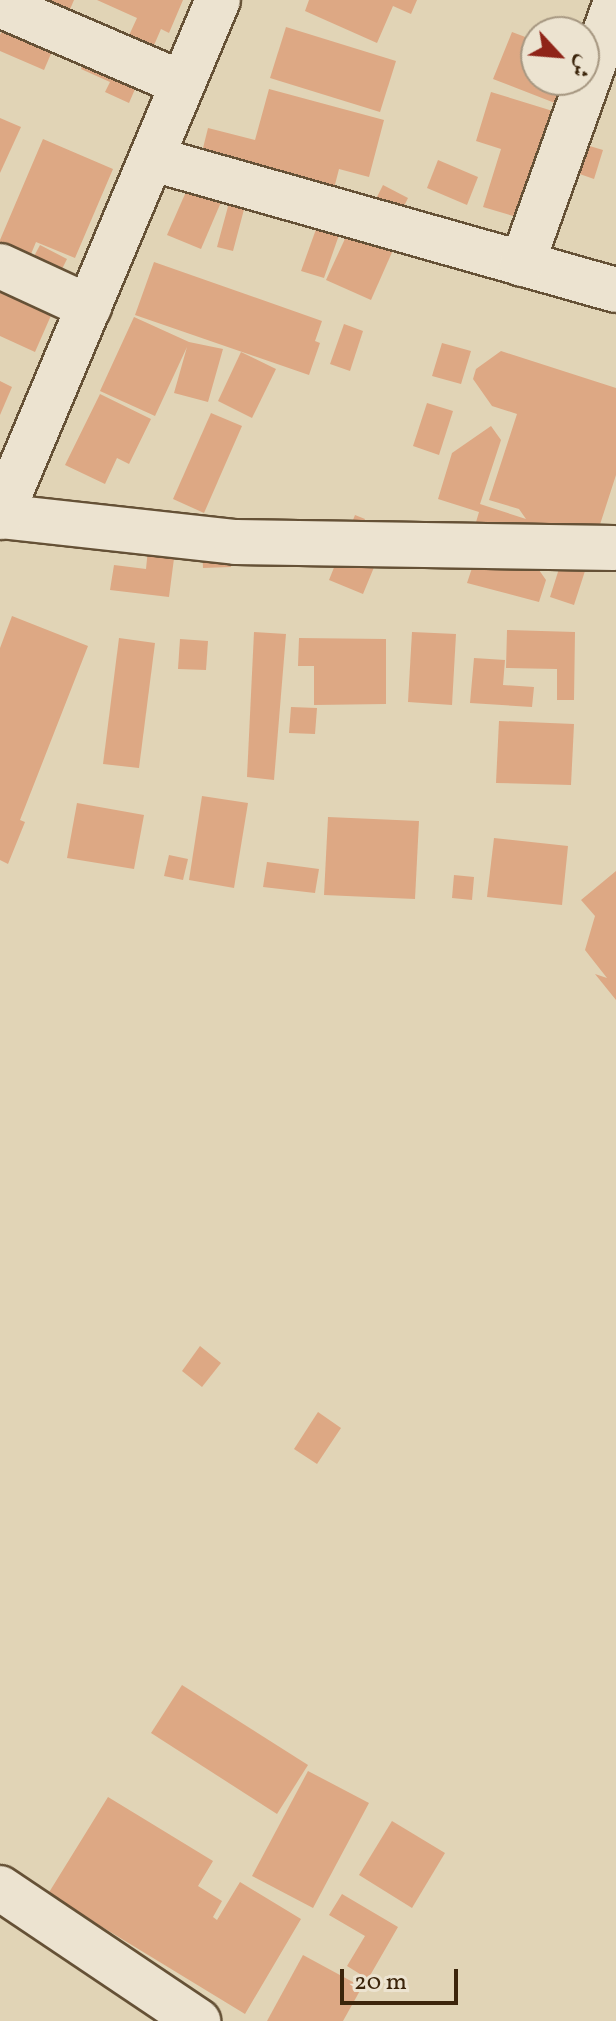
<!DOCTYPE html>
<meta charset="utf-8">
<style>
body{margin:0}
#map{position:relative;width:616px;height:2021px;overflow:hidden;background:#e1d4b6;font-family:Vollkorn,Amiri,serif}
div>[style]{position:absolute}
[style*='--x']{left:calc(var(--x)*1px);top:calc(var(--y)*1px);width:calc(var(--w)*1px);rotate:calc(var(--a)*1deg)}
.building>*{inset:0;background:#dda884}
.roads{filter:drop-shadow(2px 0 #655136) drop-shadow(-2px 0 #655136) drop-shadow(0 2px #655136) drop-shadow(0 -2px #655136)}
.minor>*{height:44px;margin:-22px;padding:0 22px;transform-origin:22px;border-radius:22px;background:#ece3d0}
span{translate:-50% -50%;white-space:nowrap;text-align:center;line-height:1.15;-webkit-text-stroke:7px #ece3d0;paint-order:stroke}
.north{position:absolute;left:520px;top:16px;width:80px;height:80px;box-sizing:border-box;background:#ece3d0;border:2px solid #a69781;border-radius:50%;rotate:116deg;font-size:22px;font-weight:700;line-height:32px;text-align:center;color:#3c250b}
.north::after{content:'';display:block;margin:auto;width:28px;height:36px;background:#8f2418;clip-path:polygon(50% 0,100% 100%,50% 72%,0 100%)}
.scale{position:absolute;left:340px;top:1969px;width:118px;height:36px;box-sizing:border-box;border:4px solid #3c250b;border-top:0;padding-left:10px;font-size:24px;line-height:28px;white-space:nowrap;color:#3c250b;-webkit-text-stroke:6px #ece3d0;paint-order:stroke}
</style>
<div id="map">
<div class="building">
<i style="clip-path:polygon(15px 0,74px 0,44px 70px,0 51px,0 35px)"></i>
<i style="clip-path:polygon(97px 0,183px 0,169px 33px,161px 29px,129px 103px,105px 92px,110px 82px,81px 69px,92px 45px,119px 57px,137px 18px)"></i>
<i style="clip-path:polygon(309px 0,417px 0,411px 14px,393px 6px,377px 43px,305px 11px)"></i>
<i style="clip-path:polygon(286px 27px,396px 61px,380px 112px,270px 78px)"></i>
<i style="clip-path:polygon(512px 32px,536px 41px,536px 80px,569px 80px,560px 105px,493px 79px)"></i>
<i style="clip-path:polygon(269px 89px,384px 120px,369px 177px,339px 169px,330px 204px,251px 183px,233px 251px,217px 247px,239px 166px,201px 156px,208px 128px,255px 140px)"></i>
<i style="clip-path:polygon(491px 92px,556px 112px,523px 219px,483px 207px,501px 149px,476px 141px)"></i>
<i style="clip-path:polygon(0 118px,21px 127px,0 173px)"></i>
<i style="clip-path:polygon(43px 139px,113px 169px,75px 258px,36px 242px,24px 271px,0 260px,0 240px)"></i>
<i style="clip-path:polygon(583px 144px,603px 150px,594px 179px,574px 172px)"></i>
<i style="clip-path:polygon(200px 160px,233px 174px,201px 249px,167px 235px)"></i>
<i style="clip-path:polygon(438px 160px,478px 177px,467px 205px,427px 188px)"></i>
<i style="clip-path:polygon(383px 185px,408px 198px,390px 234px,365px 221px)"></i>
<i style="clip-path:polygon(324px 207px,346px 215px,324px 278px,301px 271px)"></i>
<i style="clip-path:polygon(349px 230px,393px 250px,371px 300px,326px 280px)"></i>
<i style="clip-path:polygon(40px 245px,67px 259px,50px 293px,22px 279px)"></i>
<i style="clip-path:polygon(154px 262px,322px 321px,315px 341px,320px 343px,309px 375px,135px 315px)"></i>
<i style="clip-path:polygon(0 278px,56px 304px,35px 352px,0 336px)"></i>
<i style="clip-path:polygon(134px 317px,189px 342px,223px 349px,208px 402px,174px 393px,187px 347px,155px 416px,100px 391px)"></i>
<i style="clip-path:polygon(344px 324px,363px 331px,350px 371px,330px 364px)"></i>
<i style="clip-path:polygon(442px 343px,471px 351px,461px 384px,432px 376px)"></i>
<i style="clip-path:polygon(501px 351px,616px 388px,616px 475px,574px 605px,550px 597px,564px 553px,539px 570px,546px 580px,539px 602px,467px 583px,484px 532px,474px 529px,479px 512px,438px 499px,452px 453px,491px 426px,501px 440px,480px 504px,526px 519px,519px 509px,489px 500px,517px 414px,492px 406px,473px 379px,476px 369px)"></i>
<i style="clip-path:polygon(241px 352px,276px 369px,252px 418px,218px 401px)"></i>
<i style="clip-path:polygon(0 381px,12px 387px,0 415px)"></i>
<i style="clip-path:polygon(100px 394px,151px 419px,129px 464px,117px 458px,105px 484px,65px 465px)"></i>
<i style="clip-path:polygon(427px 403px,453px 411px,439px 455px,413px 446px)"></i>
<i style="clip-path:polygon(211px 413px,242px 426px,204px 513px,173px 499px)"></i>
<i style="clip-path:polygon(355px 515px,365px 519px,353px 550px,377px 560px,363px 594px,329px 580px)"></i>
<i style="clip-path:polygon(149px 539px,176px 543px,169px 597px,110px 590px,114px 565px,146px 569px)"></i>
<i style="clip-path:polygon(231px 542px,231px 567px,203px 568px,202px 543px)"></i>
<i style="clip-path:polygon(12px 616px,88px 646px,20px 820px,25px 822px,8px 864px,0 860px,0 648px)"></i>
<i style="clip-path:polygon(507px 630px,575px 632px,574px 700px,557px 700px,557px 669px,506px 668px)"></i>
<i style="clip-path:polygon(254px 632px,286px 634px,274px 780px,247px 777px)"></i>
<i style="clip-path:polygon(412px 632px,456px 634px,452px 705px,408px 702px)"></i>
<i style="clip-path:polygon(119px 638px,155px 643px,139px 768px,103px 764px)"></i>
<i style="clip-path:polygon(299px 638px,386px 639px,386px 704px,314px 705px,314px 666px,298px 666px)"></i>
<i style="clip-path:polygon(180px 639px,208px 641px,206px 670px,178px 669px)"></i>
<i style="clip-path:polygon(474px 658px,505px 660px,503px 685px,534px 687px,532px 707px,470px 703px)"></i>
<i style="clip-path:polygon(291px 707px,317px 708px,315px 734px,289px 733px)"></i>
<i style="clip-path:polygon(499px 721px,574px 724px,571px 785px,496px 783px)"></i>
<i style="clip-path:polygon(202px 796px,248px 803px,234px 888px,189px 880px)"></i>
<i style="clip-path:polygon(77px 803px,144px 815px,134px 869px,67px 858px)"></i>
<i style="clip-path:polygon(328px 817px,419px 821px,415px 899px,324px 895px)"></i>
<i style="clip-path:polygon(494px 838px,568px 846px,562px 905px,487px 897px)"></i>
<i style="clip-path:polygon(169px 855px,188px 859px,183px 880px,164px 876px)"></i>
<i style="clip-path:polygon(267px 862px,319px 869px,315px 893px,263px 887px)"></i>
<i style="clip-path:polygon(616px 871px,616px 1000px,595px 974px,607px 978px,585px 950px,595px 916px,581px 900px)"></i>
<i style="clip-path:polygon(454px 875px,474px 877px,472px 900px,452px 898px)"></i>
<i style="clip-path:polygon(200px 1346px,221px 1363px,202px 1387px,182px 1371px)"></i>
<i style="clip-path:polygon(318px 1412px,341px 1428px,317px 1464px,294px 1449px)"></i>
<i style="clip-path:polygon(182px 1685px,308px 1765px,277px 1814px,151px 1733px)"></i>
<i style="clip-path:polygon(308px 1771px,369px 1803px,313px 1908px,252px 1876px)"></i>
<i style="clip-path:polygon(108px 1797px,213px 1861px,198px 1886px,222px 1901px,213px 1917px,217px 1920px,240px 1882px,301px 1919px,245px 2014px,48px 1894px)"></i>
<i style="clip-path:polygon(392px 1821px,445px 1853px,412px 1908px,359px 1875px)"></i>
<i style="clip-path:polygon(342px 1894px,398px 1927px,368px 1979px,347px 1966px,365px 1936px,329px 1915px)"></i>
<i style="clip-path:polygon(303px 1955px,362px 1987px,343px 2021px,267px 2021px)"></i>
</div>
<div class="roads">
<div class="minor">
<i style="--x:0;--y:5;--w:199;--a:23.3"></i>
<i style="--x:153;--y:159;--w:481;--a:15.8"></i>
<i style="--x:522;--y:264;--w:278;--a:-70.3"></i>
<i style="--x:0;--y:266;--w:98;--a:24.7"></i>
<i style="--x:0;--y:516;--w:237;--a:6.3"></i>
<i style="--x:236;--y:542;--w:378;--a:0.9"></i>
<i style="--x:0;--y:517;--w:561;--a:-67.14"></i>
<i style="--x:0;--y:1888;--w:239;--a:33.9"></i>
</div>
</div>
<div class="north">ش</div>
<div class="scale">20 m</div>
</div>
